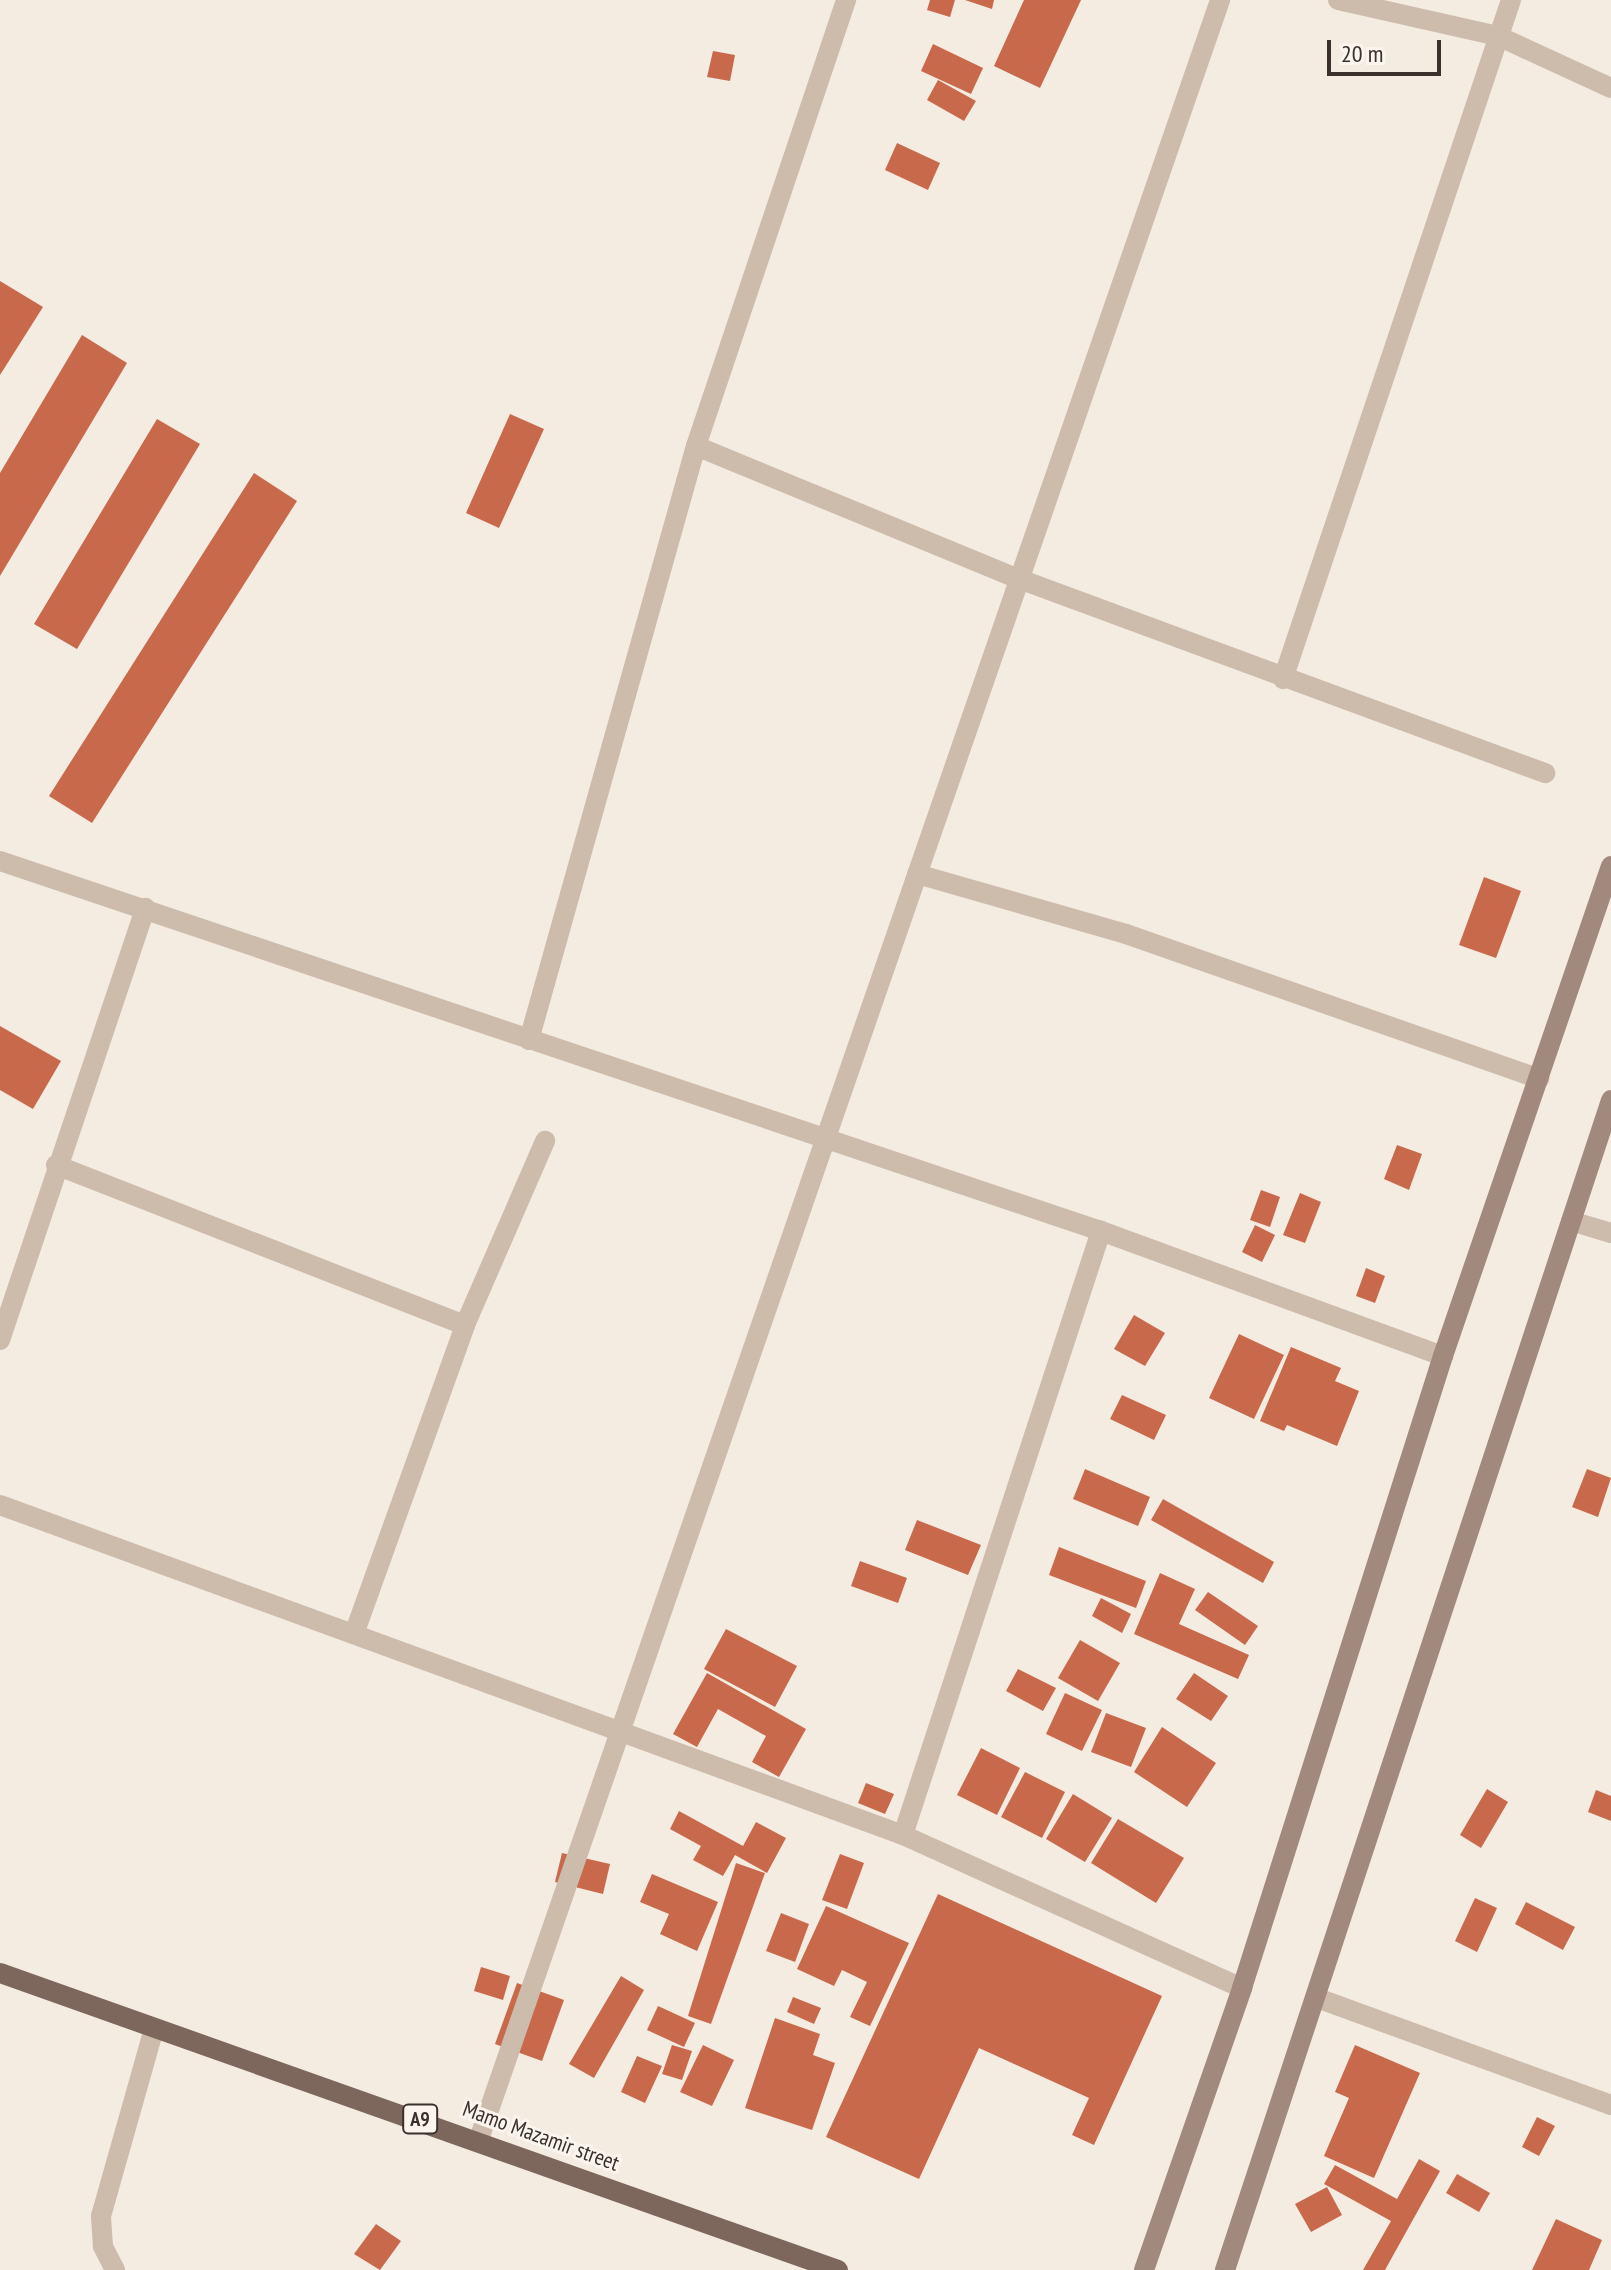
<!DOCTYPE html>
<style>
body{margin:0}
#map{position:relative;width:1611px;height:2270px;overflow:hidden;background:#f4ebe1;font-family:"PT Sans Narrow",sans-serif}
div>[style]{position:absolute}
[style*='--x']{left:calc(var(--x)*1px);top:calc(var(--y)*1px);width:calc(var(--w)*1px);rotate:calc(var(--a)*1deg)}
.building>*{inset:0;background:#c8694b}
.service>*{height:20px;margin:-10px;padding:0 10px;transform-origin:10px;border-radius:10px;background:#cdbbac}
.minor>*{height:20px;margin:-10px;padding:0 10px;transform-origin:10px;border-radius:10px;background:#cdbbac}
.secondary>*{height:20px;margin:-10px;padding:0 10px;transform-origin:10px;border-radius:10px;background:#a18a7d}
.primary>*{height:20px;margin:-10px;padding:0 10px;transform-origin:10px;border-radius:10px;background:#7d675c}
span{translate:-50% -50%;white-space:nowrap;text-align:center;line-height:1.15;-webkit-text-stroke:6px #fbf5ee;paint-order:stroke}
.shield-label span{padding:2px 6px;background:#fbf5ee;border:2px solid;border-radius:6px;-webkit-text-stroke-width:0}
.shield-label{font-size:20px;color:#3b302b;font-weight:700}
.street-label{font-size:22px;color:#3b302b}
.scale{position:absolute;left:1327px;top:40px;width:114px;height:36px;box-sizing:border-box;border:4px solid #3b302b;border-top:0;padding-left:10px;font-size:24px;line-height:28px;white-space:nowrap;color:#3b302b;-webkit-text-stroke:6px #fbf5ee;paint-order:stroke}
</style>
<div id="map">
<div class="building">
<i style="clip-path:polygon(930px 0,955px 0,950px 17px,927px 10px)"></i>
<i style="clip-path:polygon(965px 0,994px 0,992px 9px)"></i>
<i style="clip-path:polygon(1024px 0,1081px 0,1040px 88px,994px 66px)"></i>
<i style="clip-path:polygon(933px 44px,983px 68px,971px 94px,921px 71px)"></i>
<i style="clip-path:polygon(713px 51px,735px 55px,730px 81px,707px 77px)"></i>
<i style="clip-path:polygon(938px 80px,976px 101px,964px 121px,927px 100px)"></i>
<i style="clip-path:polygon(897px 143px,940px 163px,928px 190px,885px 170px)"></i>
<i style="clip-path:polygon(0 281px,43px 307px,0 375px)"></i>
<i style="clip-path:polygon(82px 335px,127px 363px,0 576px,0 473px)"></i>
<i style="clip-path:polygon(510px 414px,544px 429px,499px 528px,466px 513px)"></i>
<i style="clip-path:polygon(157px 419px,200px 444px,77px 649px,34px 624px)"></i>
<i style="clip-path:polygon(254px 473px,297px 501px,92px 823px,49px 796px)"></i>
<i style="clip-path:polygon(1484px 877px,1521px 891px,1496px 958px,1459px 945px)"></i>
<i style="clip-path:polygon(0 1026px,61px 1061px,33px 1109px,0 1090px)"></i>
<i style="clip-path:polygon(1397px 1145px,1422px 1154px,1409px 1190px,1384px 1179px)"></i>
<i style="clip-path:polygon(1261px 1190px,1280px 1197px,1270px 1227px,1250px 1220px)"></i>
<i style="clip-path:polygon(1300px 1193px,1321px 1202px,1305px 1243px,1283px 1235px)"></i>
<i style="clip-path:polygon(1255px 1225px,1275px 1235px,1262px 1262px,1242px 1252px)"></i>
<i style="clip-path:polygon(1366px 1268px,1385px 1276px,1375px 1303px,1356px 1296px)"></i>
<i style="clip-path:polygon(1134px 1315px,1165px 1333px,1145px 1366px,1114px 1349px)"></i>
<i style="clip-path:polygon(1239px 1334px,1284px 1355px,1254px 1419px,1209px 1398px)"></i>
<i style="clip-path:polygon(1291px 1347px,1341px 1368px,1335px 1381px,1359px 1391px,1337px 1446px,1287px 1425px,1284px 1431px,1260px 1421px)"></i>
<i style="clip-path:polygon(1122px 1395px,1166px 1415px,1154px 1440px,1110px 1419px)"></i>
<i style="clip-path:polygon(1085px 1469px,1150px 1497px,1138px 1526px,1073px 1499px)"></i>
<i style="clip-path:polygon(1587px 1469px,1611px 1478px,1598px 1517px,1572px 1507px)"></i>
<i style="clip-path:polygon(1163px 1499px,1274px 1562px,1263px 1583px,1151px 1520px)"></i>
<i style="clip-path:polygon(917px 1520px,981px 1545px,968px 1575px,905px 1550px)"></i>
<i style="clip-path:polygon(1059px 1547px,1146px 1581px,1136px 1608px,1049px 1575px)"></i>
<i style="clip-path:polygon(860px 1561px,907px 1578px,898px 1603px,851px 1586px)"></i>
<i style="clip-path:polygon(1160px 1573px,1195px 1589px,1179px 1624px,1249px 1655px,1238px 1679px,1134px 1634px)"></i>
<i style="clip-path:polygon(1208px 1592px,1258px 1626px,1245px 1645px,1195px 1610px)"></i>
<i style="clip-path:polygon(1101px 1598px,1131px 1614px,1122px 1633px,1092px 1616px)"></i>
<i style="clip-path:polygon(726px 1629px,797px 1666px,775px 1707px,704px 1669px)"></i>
<i style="clip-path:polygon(1080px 1640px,1120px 1663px,1098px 1701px,1058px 1678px)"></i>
<i style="clip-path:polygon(1018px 1669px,1056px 1688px,1043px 1711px,1006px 1691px)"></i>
<i style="clip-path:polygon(707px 1673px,806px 1729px,779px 1777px,752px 1762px,766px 1736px,718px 1709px,697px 1747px,673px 1734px)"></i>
<i style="clip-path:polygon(1194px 1673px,1228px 1696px,1211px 1721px,1176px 1699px)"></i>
<i style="clip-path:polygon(1065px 1693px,1102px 1710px,1082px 1751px,1046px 1734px)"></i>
<i style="clip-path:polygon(1106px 1713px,1146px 1728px,1131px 1767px,1091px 1752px)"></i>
<i style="clip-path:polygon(1162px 1727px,1216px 1763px,1187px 1807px,1134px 1772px)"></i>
<i style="clip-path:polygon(981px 1748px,1020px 1768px,997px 1815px,957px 1795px)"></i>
<i style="clip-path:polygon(1025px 1772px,1065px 1792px,1042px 1838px,1001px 1817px)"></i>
<i style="clip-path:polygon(866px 1783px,894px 1794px,885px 1814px,858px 1803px)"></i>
<i style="clip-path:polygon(1487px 1789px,1508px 1802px,1481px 1848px,1460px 1835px)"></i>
<i style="clip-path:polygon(1596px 1790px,1611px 1796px,1611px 1821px,1588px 1812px)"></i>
<i style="clip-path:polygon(1073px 1794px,1112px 1818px,1085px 1862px,1046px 1839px)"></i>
<i style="clip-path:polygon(679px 1811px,743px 1846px,756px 1822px,786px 1838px,767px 1873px,735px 1855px,723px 1876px,693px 1860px,701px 1846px,670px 1829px)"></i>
<i style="clip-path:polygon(1118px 1819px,1184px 1858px,1156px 1903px,1091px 1863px)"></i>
<i style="clip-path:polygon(562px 1853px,610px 1864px,603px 1894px,555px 1882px)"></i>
<i style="clip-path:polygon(840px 1854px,864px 1863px,847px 1909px,822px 1900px)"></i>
<i style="clip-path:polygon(736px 1863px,765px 1873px,711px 2024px,688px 2016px)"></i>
<i style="clip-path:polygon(652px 1874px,718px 1902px,697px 1951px,660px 1934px,669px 1914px,640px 1902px)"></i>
<i style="clip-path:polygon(938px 1894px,1162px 1996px,1094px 2145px,1072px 2135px,1089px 2098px,979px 2048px,919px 2179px,826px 2137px)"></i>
<i style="clip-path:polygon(1475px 1898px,1497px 1908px,1477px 1952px,1455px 1941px)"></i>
<i style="clip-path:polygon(1526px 1902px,1575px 1927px,1563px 1950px,1515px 1924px)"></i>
<i style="clip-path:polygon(826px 1906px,909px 1943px,870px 2026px,850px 2017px,867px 1982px,842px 1970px,834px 1986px,797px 1969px)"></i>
<i style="clip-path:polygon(781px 1913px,809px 1924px,795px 1962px,766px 1951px)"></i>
<i style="clip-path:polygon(481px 1967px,510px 1976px,503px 2000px,474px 1991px)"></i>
<i style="clip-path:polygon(621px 1976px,644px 1990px,594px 2078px,569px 2064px)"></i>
<i style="clip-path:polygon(517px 1983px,564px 2000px,542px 2061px,495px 2044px)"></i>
<i style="clip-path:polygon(793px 1997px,821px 2008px,814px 2024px,787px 2012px)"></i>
<i style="clip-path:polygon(658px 2006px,695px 2023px,684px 2047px,647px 2030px)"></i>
<i style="clip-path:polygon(775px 2018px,820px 2034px,813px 2055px,835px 2063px,812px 2130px,745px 2108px)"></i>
<i style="clip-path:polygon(672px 2045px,692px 2051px,682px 2080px,662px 2074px)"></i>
<i style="clip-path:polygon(703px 2045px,734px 2060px,712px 2106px,680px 2092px)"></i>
<i style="clip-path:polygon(1355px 2045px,1420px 2073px,1374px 2178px,1324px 2156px,1349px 2098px,1335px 2092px)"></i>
<i style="clip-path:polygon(637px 2056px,662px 2066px,645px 2103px,621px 2092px)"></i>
<i style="clip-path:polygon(1537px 2117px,1555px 2126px,1539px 2156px,1522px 2147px)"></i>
<i style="clip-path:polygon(1419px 2159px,1440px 2171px,1385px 2270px,1363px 2270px,1391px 2221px,1324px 2184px,1335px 2165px,1397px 2199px)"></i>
<i style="clip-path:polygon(1457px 2174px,1490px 2193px,1479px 2212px,1446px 2193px)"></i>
<i style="clip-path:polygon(1327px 2187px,1342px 2215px,1311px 2232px,1295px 2204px)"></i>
<i style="clip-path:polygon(1556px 2219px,1602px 2240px,1589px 2270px,1532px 2270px)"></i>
<i style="clip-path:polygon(376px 2224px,401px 2241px,380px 2270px,354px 2254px)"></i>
</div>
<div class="service">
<i style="--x:115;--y:2270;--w:27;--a:-117"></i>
<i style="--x:103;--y:2246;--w:30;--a:-94"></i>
<i style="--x:101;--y:2216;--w:194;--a:-74.2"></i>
</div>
<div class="minor">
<i style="--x:1338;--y:0;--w:164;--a:12.7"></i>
<i style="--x:1498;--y:36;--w:124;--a:24.7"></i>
<i style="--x:696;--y:446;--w:349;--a:22.4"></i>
<i style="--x:1019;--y:579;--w:561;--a:20.25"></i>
<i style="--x:1283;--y:679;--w:716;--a:-71.44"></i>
<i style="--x:0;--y:861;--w:1162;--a:18.58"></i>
<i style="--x:1101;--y:1231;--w:364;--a:20.1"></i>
<i style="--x:917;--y:874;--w:217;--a:16"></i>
<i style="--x:1126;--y:934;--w:438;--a:19.3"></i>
<i style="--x:529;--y:1040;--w:617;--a:-74.3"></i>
<i style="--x:696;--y:446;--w:471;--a:-71.4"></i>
<i style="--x:56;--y:1165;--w:439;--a:21.4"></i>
<i style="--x:1571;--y:1221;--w:42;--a:16.7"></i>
<i style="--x:0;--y:1340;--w:456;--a:-71.4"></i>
<i style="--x:0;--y:1505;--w:961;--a:20.07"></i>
<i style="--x:903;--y:1835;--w:372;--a:24.3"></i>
<i style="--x:354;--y:1634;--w:328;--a:-70.2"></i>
<i style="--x:465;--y:1325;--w:201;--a:-66.5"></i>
<i style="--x:903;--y:1835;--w:636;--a:-71.85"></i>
<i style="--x:1317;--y:1998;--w:313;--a:20"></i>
<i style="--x:479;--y:2139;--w:2264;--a:-70.89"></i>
</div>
<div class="secondary">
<i style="--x:1144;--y:2270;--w:299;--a:-70.8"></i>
<i style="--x:1242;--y:1988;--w:663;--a:-72.36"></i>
<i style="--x:1443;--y:1356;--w:518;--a:-71.08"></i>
<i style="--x:1225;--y:2270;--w:1232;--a:-71.74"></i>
</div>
<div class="primary">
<i style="--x:0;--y:1973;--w:889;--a:19.52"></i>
</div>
<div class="shield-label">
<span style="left:420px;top:2119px">A9</span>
</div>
<div class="street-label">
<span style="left:541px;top:2136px;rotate:20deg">Mamo Mazamir street</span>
</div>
<div class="scale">20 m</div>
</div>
